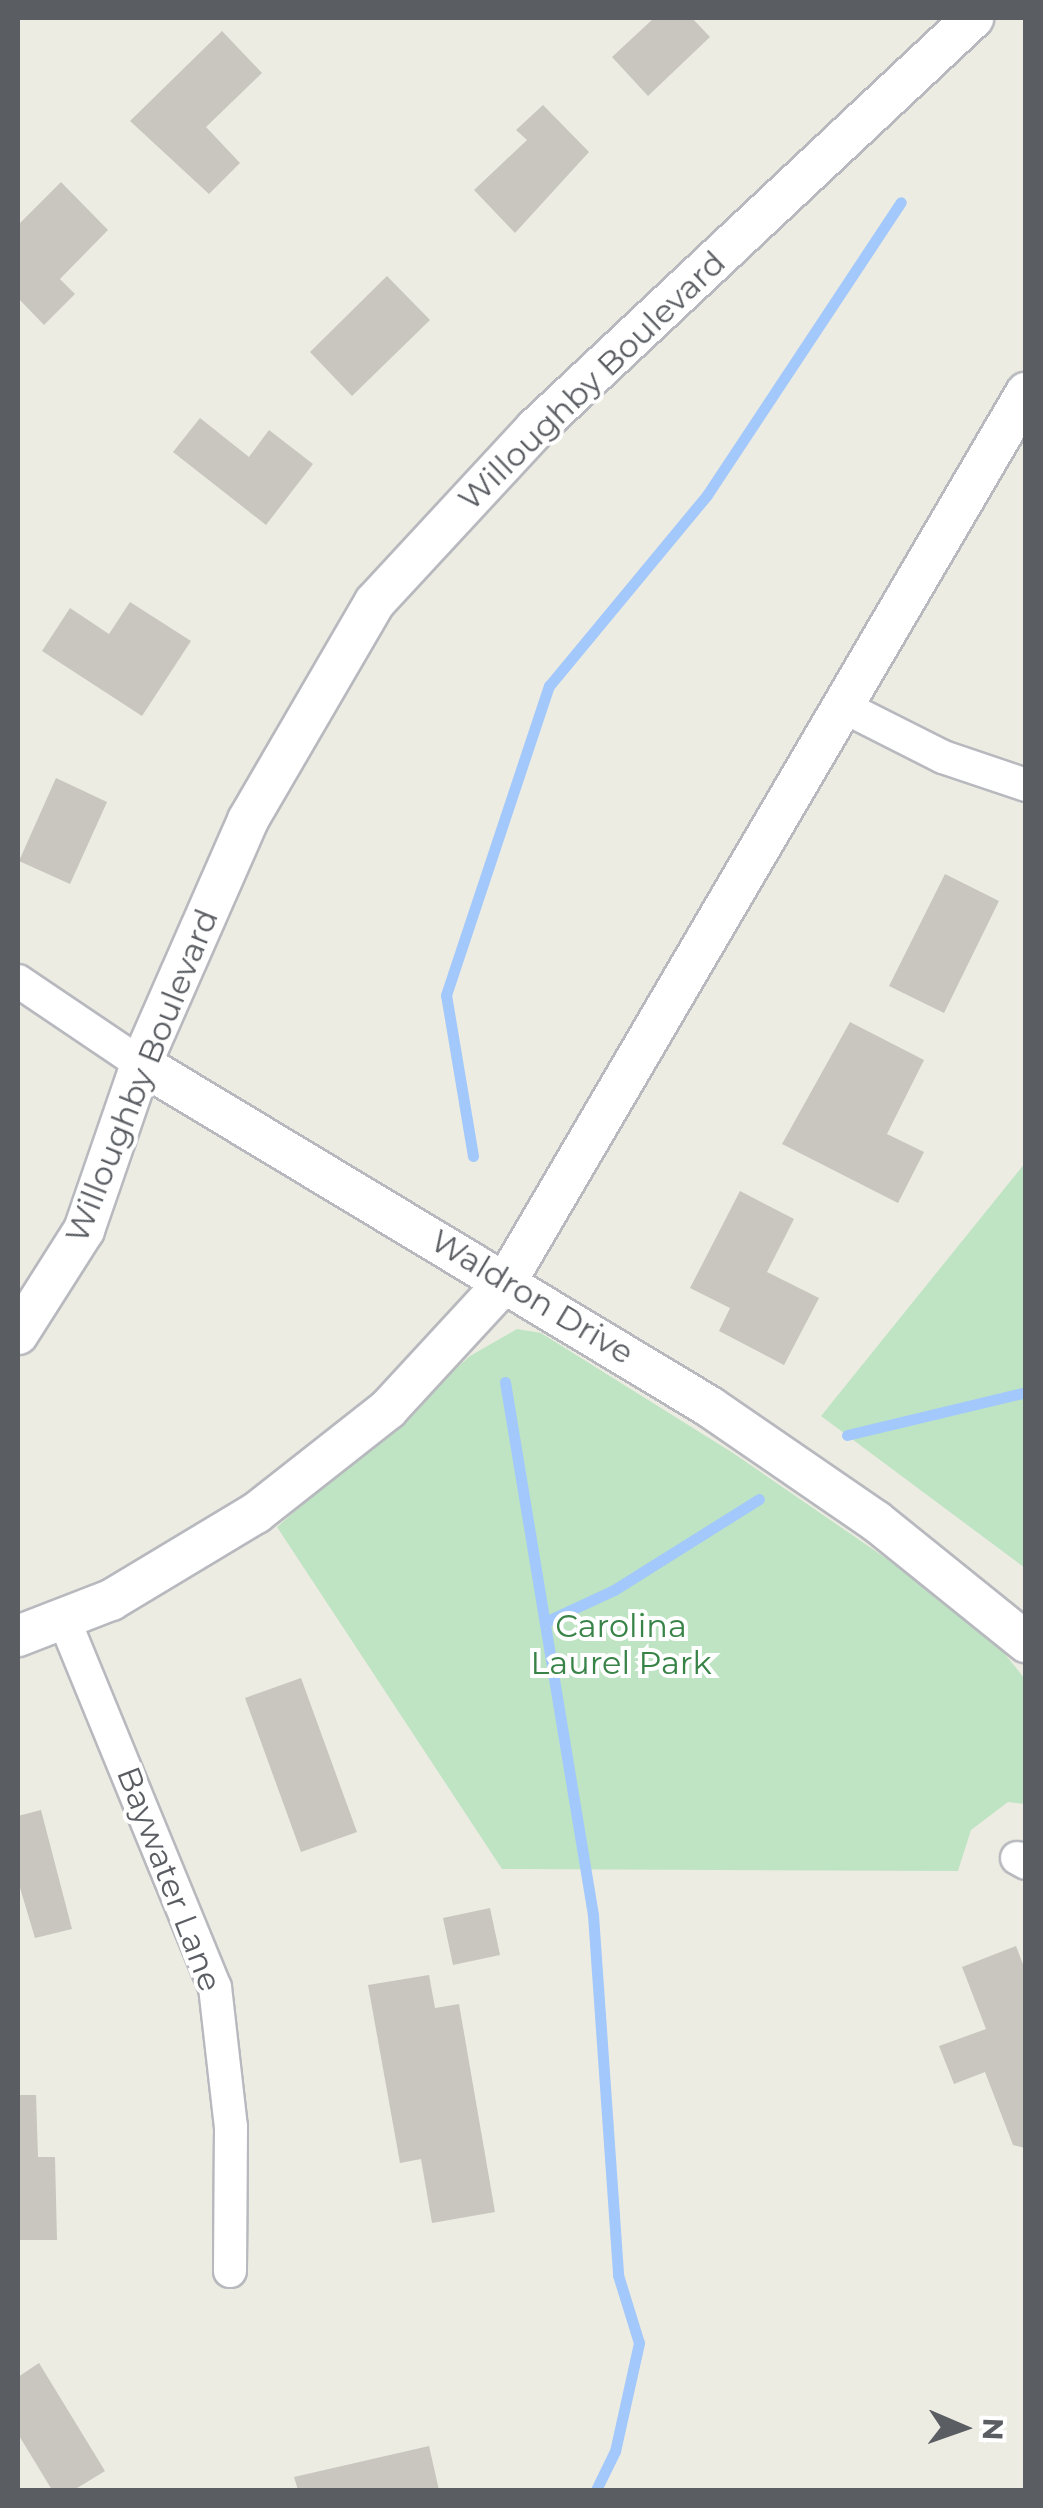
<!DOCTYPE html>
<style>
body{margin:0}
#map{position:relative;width:1043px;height:2508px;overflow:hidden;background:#edece2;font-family:Montserrat,sans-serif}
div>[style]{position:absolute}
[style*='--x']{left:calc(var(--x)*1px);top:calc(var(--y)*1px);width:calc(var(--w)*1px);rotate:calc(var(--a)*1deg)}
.green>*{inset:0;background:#bfe4c4}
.stream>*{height:11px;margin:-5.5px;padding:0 5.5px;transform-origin:5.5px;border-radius:5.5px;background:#a3c8fb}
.building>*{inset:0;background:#c8c6bf}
.roads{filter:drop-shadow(2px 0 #b7b9be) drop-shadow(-2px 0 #b7b9be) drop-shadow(0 2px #b7b9be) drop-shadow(0 -2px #b7b9be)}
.minor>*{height:32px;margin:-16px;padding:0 16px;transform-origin:16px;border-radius:16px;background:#fff}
.tertiary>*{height:40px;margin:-20px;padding:0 20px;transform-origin:20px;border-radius:20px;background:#fff}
span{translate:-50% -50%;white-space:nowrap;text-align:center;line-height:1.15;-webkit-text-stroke:8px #fff;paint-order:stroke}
.street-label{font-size:32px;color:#5a5d62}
.park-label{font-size:32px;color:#388347}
.frame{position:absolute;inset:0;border:20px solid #5a5d62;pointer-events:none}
.north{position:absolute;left:913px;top:2378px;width:100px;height:100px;-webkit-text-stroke:8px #fff;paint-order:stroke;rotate:92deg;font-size:28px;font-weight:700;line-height:40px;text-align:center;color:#5a5d62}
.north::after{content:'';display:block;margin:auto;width:35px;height:45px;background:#5a5d62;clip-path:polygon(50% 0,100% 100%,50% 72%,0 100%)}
</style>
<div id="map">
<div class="green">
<i style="clip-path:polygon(1025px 1163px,1025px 1568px,821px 1416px)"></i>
<i style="clip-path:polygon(517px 1329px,541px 1333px,733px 1453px,890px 1561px,996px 1643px,1025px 1679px,1025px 1804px,1008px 1802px,971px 1830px,958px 1871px,502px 1869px,277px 1527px,470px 1356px)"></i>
</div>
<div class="stream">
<i style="--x:473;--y:1156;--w:163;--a:-99.5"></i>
<i style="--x:446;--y:995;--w:326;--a:-71.6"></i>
<i style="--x:549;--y:686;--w:248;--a:-50.4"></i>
<i style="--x:707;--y:495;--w:351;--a:-56.5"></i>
<i style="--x:505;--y:1382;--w:540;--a:80.62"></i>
<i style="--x:593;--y:1915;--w:361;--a:86"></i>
<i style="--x:618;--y:2275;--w:71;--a:72.8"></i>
<i style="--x:639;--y:2343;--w:111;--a:102.5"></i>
<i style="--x:615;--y:2451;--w:43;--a:116"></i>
<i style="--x:847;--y:1435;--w:184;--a:-13.5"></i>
<i style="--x:545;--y:1622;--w:76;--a:-24.9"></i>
<i style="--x:614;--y:1590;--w:171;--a:-32.1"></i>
</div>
<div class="building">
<i style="clip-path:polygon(654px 18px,692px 18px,710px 37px,648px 96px,612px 57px)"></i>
<i style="clip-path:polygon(222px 31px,262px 73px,206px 127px,240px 163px,209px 194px,130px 121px)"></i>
<i style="clip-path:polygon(543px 105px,589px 152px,515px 233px,474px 190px,527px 140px,516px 130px)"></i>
<i style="clip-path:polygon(61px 182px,108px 230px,60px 279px,75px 294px,44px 325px,18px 298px,18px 225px)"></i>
<i style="clip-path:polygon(387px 276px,430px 320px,352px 396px,310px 352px)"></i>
<i style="clip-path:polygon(200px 418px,249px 457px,269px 430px,313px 464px,266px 525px,173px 452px)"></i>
<i style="clip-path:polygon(130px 602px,191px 641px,142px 716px,42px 651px,70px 608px,109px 634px)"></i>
<i style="clip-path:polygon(56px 778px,107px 802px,70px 884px,19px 861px)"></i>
<i style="clip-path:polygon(945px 874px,999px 901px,944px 1013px,889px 986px)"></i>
<i style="clip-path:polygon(850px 1022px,924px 1060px,887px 1134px,924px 1152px,898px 1203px,782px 1144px)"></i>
<i style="clip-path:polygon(740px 1191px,794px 1219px,767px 1272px,819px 1298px,784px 1365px,719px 1331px,730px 1308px,690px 1288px)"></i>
<i style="clip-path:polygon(301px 1678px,357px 1832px,301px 1852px,245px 1698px)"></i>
<i style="clip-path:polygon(41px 1810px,72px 1929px,35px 1938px,18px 1881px,18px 1816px)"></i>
<i style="clip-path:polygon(490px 1908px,500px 1955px,453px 1965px,443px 1918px)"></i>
<i style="clip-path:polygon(1016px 1946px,1026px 1972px,1025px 2148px,1013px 2145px,985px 2072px,954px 2084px,939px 2046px,986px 2029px,962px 1967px)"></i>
<i style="clip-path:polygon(429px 1975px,435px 2008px,459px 2004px,495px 2212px,432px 2223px,421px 2159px,400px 2163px,368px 1985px)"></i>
<i style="clip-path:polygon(18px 2095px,36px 2095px,38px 2157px,55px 2157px,57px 2240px,18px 2240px)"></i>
<i style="clip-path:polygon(39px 2363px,105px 2471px,74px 2490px,52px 2490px,18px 2434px,18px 2377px)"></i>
<i style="clip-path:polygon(429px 2446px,439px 2490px,298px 2490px,294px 2477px)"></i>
</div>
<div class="roads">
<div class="minor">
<i style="--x:846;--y:708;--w:109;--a:26.8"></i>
<i style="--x:943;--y:757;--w:88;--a:18.6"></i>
<i style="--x:18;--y:981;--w:148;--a:34"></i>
<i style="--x:63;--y:1617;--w:400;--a:67.7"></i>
<i style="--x:215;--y:1987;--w:141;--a:83.5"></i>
<i style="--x:231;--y:2127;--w:144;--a:90.4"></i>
<i style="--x:1017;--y:1858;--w:10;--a:29"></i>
</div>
<div class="tertiary">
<i style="--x:141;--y:1064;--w:664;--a:31.08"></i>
<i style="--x:710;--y:1407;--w:201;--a:34.5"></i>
<i style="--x:876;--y:1521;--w:193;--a:38.9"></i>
<i style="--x:18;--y:1334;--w:123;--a:-57.6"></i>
<i style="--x:84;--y:1230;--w:176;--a:-71"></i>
<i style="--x:141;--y:1064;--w:266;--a:-66.3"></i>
<i style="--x:248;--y:820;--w:252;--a:-59.8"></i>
<i style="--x:375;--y:602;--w:236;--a:-47.2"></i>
<i style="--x:535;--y:429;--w:601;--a:-43.18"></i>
<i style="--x:18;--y:1636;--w:100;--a:-21.2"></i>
<i style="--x:111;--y:1600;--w:169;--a:-31"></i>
<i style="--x:256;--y:1513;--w:168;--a:-38.2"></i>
<i style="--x:388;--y:1409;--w:176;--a:-47.3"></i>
<i style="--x:507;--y:1280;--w:1028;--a:-59.67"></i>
</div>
</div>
<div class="street-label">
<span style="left:592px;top:381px;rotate:-44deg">Willoughby Boulevard</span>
<span style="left:142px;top:1076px;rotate:-68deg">Willoughby Boulevard</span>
<span style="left:532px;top:1297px;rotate:31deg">Waldron Drive</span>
<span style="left:169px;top:1879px;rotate:69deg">Baywater Lane</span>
</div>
<div class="park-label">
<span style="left:621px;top:1645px">Carolina<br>Laurel Park</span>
</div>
<div class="frame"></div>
<div class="north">N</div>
</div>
